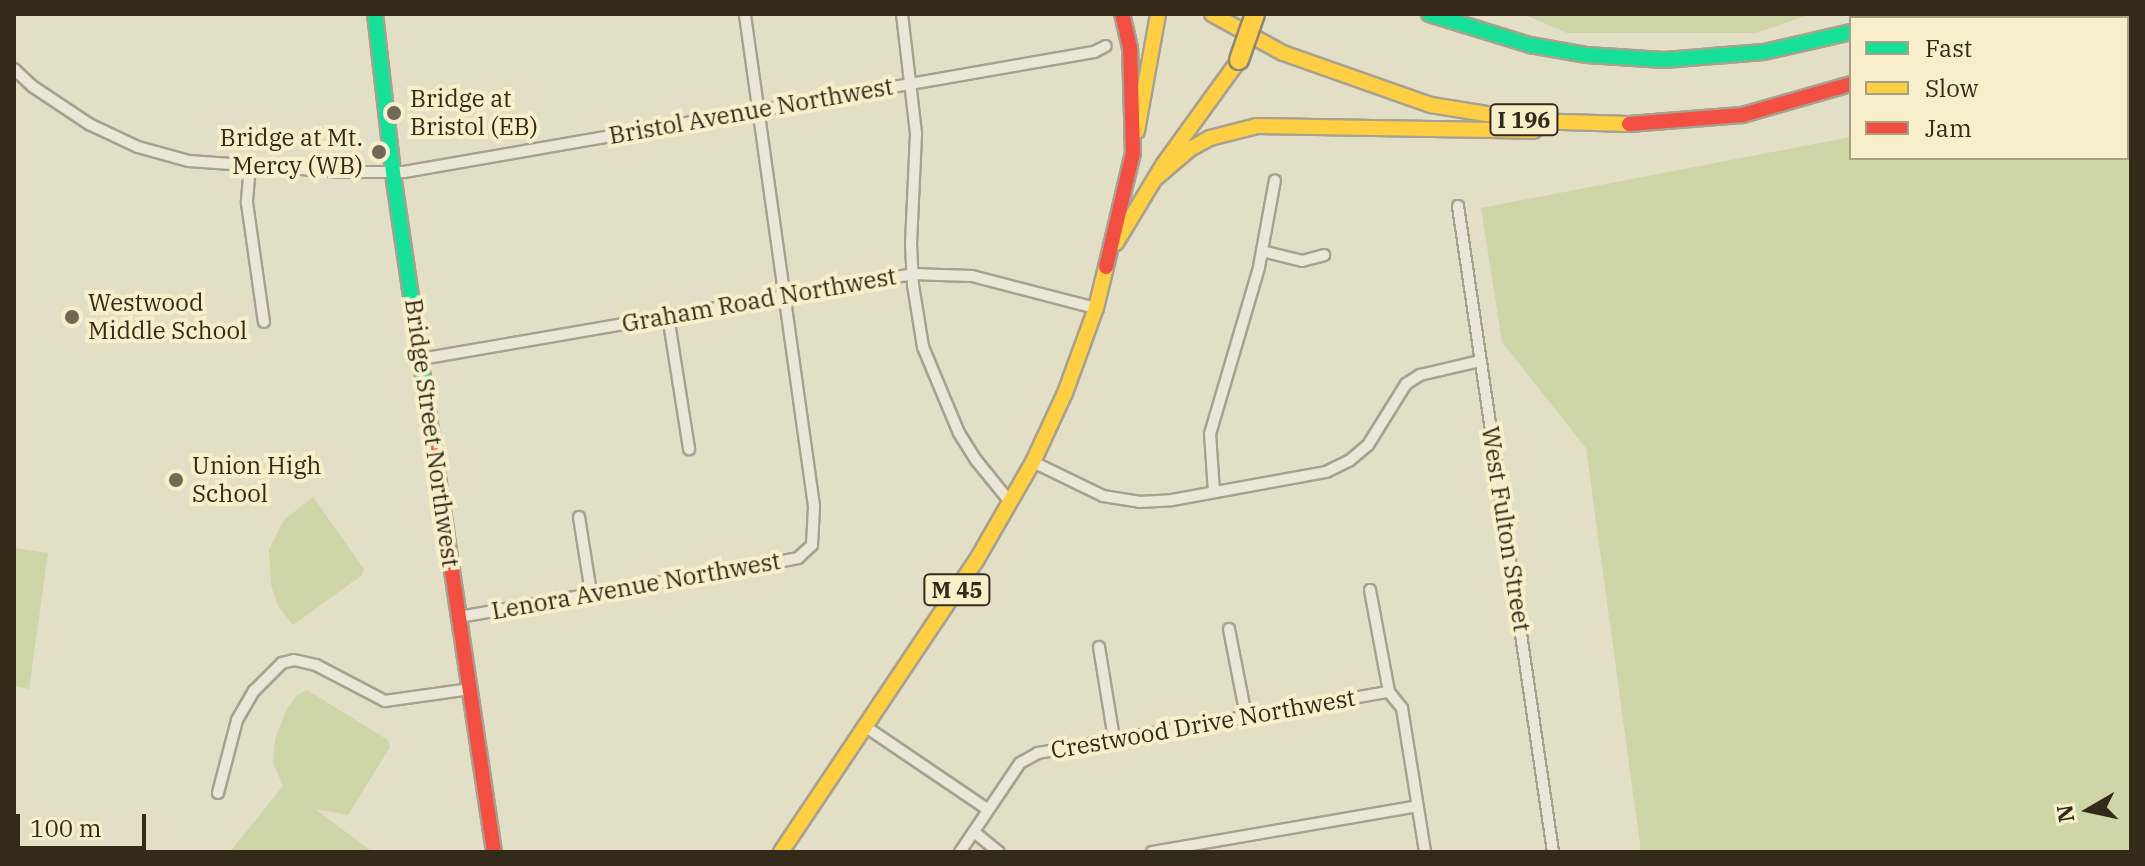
<!DOCTYPE html>
<style>
body{margin:0}
#map{position:relative;width:2145px;height:866px;overflow:hidden;background:#e3dec6;font-family:"IBM Plex Serif",serif}
div>[style]{position:absolute}
[style*='--x']{left:calc(var(--x)*1px);top:calc(var(--y)*1px);width:calc(var(--w)*1px);rotate:calc(var(--a)*1deg)}
.green>*{inset:0;background:#ced5a7}
.roads{filter:drop-shadow(2px 0 #a7a290) drop-shadow(-2px 0 #a7a290) drop-shadow(0 2px #a7a290) drop-shadow(0 -2px #a7a290)}
.street>*{height:10px;margin:-5px;padding:0 5px;transform-origin:5px;border-radius:5px;background:#eae7d9}
.fast>*{height:14px;margin:-7px;padding:0 7px;transform-origin:7px;border-radius:7px;background:#16e098}
.slow>*{height:14px;margin:-7px;padding:0 7px;transform-origin:7px;border-radius:7px;background:#ffcf43}
.jam>*{height:14px;margin:-7px;padding:0 7px;transform-origin:7px;border-radius:7px;background:#f24e42}
.bridges{filter:drop-shadow(2px 0 #8c8777) drop-shadow(-2px 0 #8c8777) drop-shadow(0 2px #8c8777) drop-shadow(0 -2px #8c8777)}
.slow-bridge>*{height:18px;margin:-9px;padding:0 9px;transform-origin:9px;border-radius:9px;background:#ffcf43}
.dots>*{width:22px;height:22px;translate:-50% -50%;box-sizing:border-box;border:4px solid #f6efca;border-radius:50%}
span{translate:-50% -50%;white-space:nowrap;text-align:center;line-height:1.15;-webkit-text-stroke:8px #f6efca;paint-order:stroke}
.shield-label span{padding:2px 6px;background:#f6efca;border:2px solid;border-radius:6px;-webkit-text-stroke-width:0}
.shield-label{font-size:22px;color:#342a1a;font-weight:700}
.poi-label{font-size:24px;color:#342a1a}
.left{translate:0 -50%;text-align:left}
.right{translate:-100% -50%;text-align:right}
.street-label{font-size:24px;color:#342a1a}
.frame{position:absolute;inset:0;border:16px solid #342a1a;pointer-events:none}
.legend{position:absolute;left:1849px;top:16px;width:280px;height:144px;box-sizing:border-box;background:#f6efca;border:2px solid #a8a084;margin:0;padding:10px 14px;list-style:none;font-size:24px;color:#342a1a}
.legend li{display:flex;align-items:center;gap:16px;height:40px}
.legend b{width:40px;border:2px solid #a8a084}
.north{position:absolute;left:2049px;top:770px;width:80px;height:80px;-webkit-text-stroke:6px #f6efca;paint-order:stroke;rotate:261deg;font-size:22px;font-weight:700;line-height:32px;text-align:center;color:#342a1a}
.north::after{content:'';display:block;margin:auto;width:28px;height:36px;background:#342a1a;clip-path:polygon(50% 0,100% 100%,50% 72%,0 100%)}
.scale{position:absolute;left:16px;top:814px;width:130px;height:36px;box-sizing:border-box;border:4px solid #342a1a;border-top:0;padding-left:10px;font-size:24px;line-height:28px;white-space:nowrap;color:#342a1a;-webkit-text-stroke:6px #f6efca;paint-order:stroke}
</style>
<div id="map">
<div class="green">
<i style="clip-path:polygon(1523px 14px,1811px 14px,1756px 33px,1567px 33px)"></i>
<i style="clip-path:polygon(2131px 59px,2131px 852px,1641px 852px,1586px 448px,1502px 342px,1481px 208px,1851px 137px,1851px 158px,2127px 158px,2127px 61px)"></i>
<i style="clip-path:polygon(313px 497px,364px 569px,362px 575px,293px 625px,278px 606px,271px 585px,269px 550px,283px 521px)"></i>
<i style="clip-path:polygon(14px 548px,48px 553px,29px 689px,14px 686px)"></i>
<i style="clip-path:polygon(307px 690px,388px 740px,390px 747px,348px 815px,315px 809px,373px 852px,230px 852px,283px 786px,273px 763px,275px 739px,287px 709px,297px 695px)"></i>
</div>
<div class="roads">
<div class="street">
<i style="--x:902;--y:14;--w:121;--a:83.3"></i>
<i style="--x:916;--y:134;--w:110;--a:92.6"></i>
<i style="--x:911;--y:244;--w:41;--a:87.2"></i>
<i style="--x:913;--y:285;--w:63;--a:80.8"></i>
<i style="--x:923;--y:347;--w:93;--a:67.3"></i>
<i style="--x:959;--y:433;--w:32;--a:58"></i>
<i style="--x:976;--y:460;--w:54;--a:51"></i>
<i style="--x:14;--y:69;--w:25;--a:43"></i>
<i style="--x:32;--y:86;--w:69;--a:33.7"></i>
<i style="--x:89;--y:124;--w:54;--a:25.1"></i>
<i style="--x:138;--y:147;--w:53;--a:15.4"></i>
<i style="--x:189;--y:161;--w:152;--a:4.1"></i>
<i style="--x:341;--y:172;--w:63;--a:0"></i>
<i style="--x:404;--y:172;--w:700;--a:-9.87"></i>
<i style="--x:1094;--y:52;--w:13;--a:-27"></i>
<i style="--x:250;--y:166;--w:37;--a:95"></i>
<i style="--x:247;--y:203;--w:120;--a:81.9"></i>
<i style="--x:1458;--y:206;--w:653;--a:81.63"></i>
<i style="--x:1262;--y:251;--w:41;--a:14"></i>
<i style="--x:1302;--y:261;--w:23;--a:-15"></i>
<i style="--x:668;--y:316;--w:135;--a:81"></i>
<i style="--x:421;--y:359;--w:499;--a:-9.8"></i>
<i style="--x:913;--y:274;--w:59;--a:1.9"></i>
<i style="--x:972;--y:276;--w:128;--a:14.5"></i>
<i style="--x:1033;--y:462;--w:78;--a:25.9"></i>
<i style="--x:1103;--y:496;--w:36;--a:9"></i>
<i style="--x:1139;--y:502;--w:33;--a:-3"></i>
<i style="--x:1172;--y:500;--w:157;--a:-10.3"></i>
<i style="--x:1326;--y:472;--w:25;--a:-26"></i>
<i style="--x:1349;--y:461;--w:25;--a:-40"></i>
<i style="--x:1368;--y:445;--w:72;--a:-58.1"></i>
<i style="--x:1406;--y:384;--w:17;--a:-33"></i>
<i style="--x:1420;--y:375;--w:62;--a:-13.1"></i>
<i style="--x:1214;--y:492;--w:58;--a:-93.9"></i>
<i style="--x:1210;--y:434;--w:174;--a:-73.6"></i>
<i style="--x:1259;--y:267;--w:88;--a:-79.6"></i>
<i style="--x:579;--y:517;--w:77;--a:81"></i>
<i style="--x:1370;--y:590;--w:104;--a:79.4"></i>
<i style="--x:1389;--y:692;--w:21;--a:51"></i>
<i style="--x:1402;--y:708;--w:146;--a:80.9"></i>
<i style="--x:459;--y:617;--w:334;--a:-9.8"></i>
<i style="--x:788;--y:560;--w:10;--a:-11"></i>
<i style="--x:798;--y:558;--w:19;--a:-43"></i>
<i style="--x:812;--y:545;--w:39;--a:-87"></i>
<i style="--x:814;--y:506;--w:497;--a:-98"></i>
<i style="--x:1229;--y:629;--w:89;--a:78.9"></i>
<i style="--x:1099;--y:647;--w:93;--a:80.7"></i>
<i style="--x:866;--y:727;--w:146;--a:34.1"></i>
<i style="--x:218;--y:793;--w:75;--a:-75.4"></i>
<i style="--x:237;--y:720;--w:34;--a:-60"></i>
<i style="--x:254;--y:691;--w:40;--a:-45"></i>
<i style="--x:282;--y:663;--w:12;--a:-14"></i>
<i style="--x:294;--y:660;--w:23;--a:13"></i>
<i style="--x:316;--y:665;--w:78;--a:27.6"></i>
<i style="--x:385;--y:701;--w:86;--a:-8"></i>
<i style="--x:974;--y:832;--w:32;--a:39"></i>
<i style="--x:960;--y:852;--w:107;--a:-56"></i>
<i style="--x:1020;--y:763;--w:21;--a:-29"></i>
<i style="--x:1038;--y:753;--w:356;--a:-9.9"></i>
<i style="--x:1152;--y:852;--w:269;--a:-9.8"></i>
</div>
<div class="fast">
<i style="--x:375;--y:14;--w:168;--a:83.5"></i>
<i style="--x:394;--y:181;--w:218;--a:81.6"></i>
<i style="--x:1429;--y:14;--w:106;--a:17.1"></i>
<i style="--x:1530;--y:45;--w:58;--a:10"></i>
<i style="--x:1587;--y:55;--w:77;--a:3.7"></i>
<i style="--x:1664;--y:60;--w:100;--a:-4.6"></i>
<i style="--x:1764;--y:52;--w:89;--a:-12.9"></i>
<i style="--x:1991;--y:18;--w:8;--a:-30"></i>
</div>
<div class="slow">
<i style="--x:1212;--y:14;--w:81;--a:28.8"></i>
<i style="--x:1283;--y:53;--w:157;--a:19.4"></i>
<i style="--x:1431;--y:105;--w:100;--a:9.2"></i>
<i style="--x:1530;--y:121;--w:99;--a:1.7"></i>
<i style="--x:1137;--y:131;--w:119;--a:-79.8"></i>
<i style="--x:1156;--y:178;--w:45;--a:-40.5"></i>
<i style="--x:1190;--y:149;--w:23;--a:-29"></i>
<i style="--x:1210;--y:138;--w:49;--a:-14.3"></i>
<i style="--x:1257;--y:126;--w:277;--a:1"></i>
<i style="--x:1116;--y:243;--w:91;--a:-58.9"></i>
<i style="--x:1163;--y:165;--w:130;--a:-54.1"></i>
<i style="--x:781;--y:852;--w:350;--a:-56.2"></i>
<i style="--x:976;--y:561;--w:114;--a:-60.1"></i>
<i style="--x:1033;--y:462;--w:76;--a:-65.1"></i>
<i style="--x:1065;--y:393;--w:90;--a:-70"></i>
<i style="--x:1096;--y:308;--w:42;--a:-76.3"></i>
</div>
<div class="jam">
<i style="--x:1893;--y:18;--w:12;--a:-20"></i>
<i style="--x:1629;--y:124;--w:113;--a:-4.6"></i>
<i style="--x:1742;--y:115;--w:113;--a:-15.9"></i>
<i style="--x:1106;--y:267;--w:117;--a:-76.7"></i>
<i style="--x:1133;--y:153;--w:105;--a:-91.6"></i>
<i style="--x:1130;--y:48;--w:35;--a:-103"></i>
<i style="--x:426;--y:397;--w:460;--a:81.5"></i>
</div>
</div>
<div class="bridges">
<div class="slow-bridge">
<i style="--x:1239;--y:60;--w:49;--a:-70.8"></i>
</div>
</div>
<div class="dots">
<i style="left:394px;top:113px;background:#716956"></i>
<i style="left:379px;top:152px;background:#716956"></i>
<i style="left:72px;top:317px;background:#716956"></i>
<i style="left:176px;top:480px;background:#716956"></i>
</div>
<div class="shield-label">
<span style="left:1524px;top:120px">I 196</span>
<span style="left:957px;top:590px">M 45</span>
</div>
<div class="poi-label">
<span class="left" style="left:410px;top:113px">Bridge at<br>Bristol (EB)</span>
<span class="right" style="left:363px;top:152px">Bridge at Mt.<br>Mercy (WB)</span>
<span class="left" style="left:88px;top:317px">Westwood<br>Middle School</span>
<span class="left" style="left:192px;top:480px">Union High<br>School</span>
</div>
<div class="street-label">
<span style="left:751px;top:111px;rotate:-10deg">Bristol Avenue Northwest</span>
<span style="left:759px;top:300px;rotate:-10deg">Graham Road Northwest</span>
<span style="left:432px;top:433px;rotate:82deg">Bridge Street Northwest</span>
<span style="left:1506px;top:529px;rotate:81deg">West Fulton Street</span>
<span style="left:636px;top:586px;rotate:-10deg">Lenora Avenue Northwest</span>
<span style="left:1203px;top:724px;rotate:-10deg">Crestwood Drive Northwest</span>
</div>
<div class="frame"></div>
<ul class="legend">
<li><b style="height:10px;background:#16e098"></b>Fast</li>
<li><b style="height:10px;background:#ffcf43"></b>Slow</li>
<li><b style="height:10px;background:#f24e42"></b>Jam</li>
</ul>
<div class="north">N</div>
<div class="scale">100 m</div>
</div>
